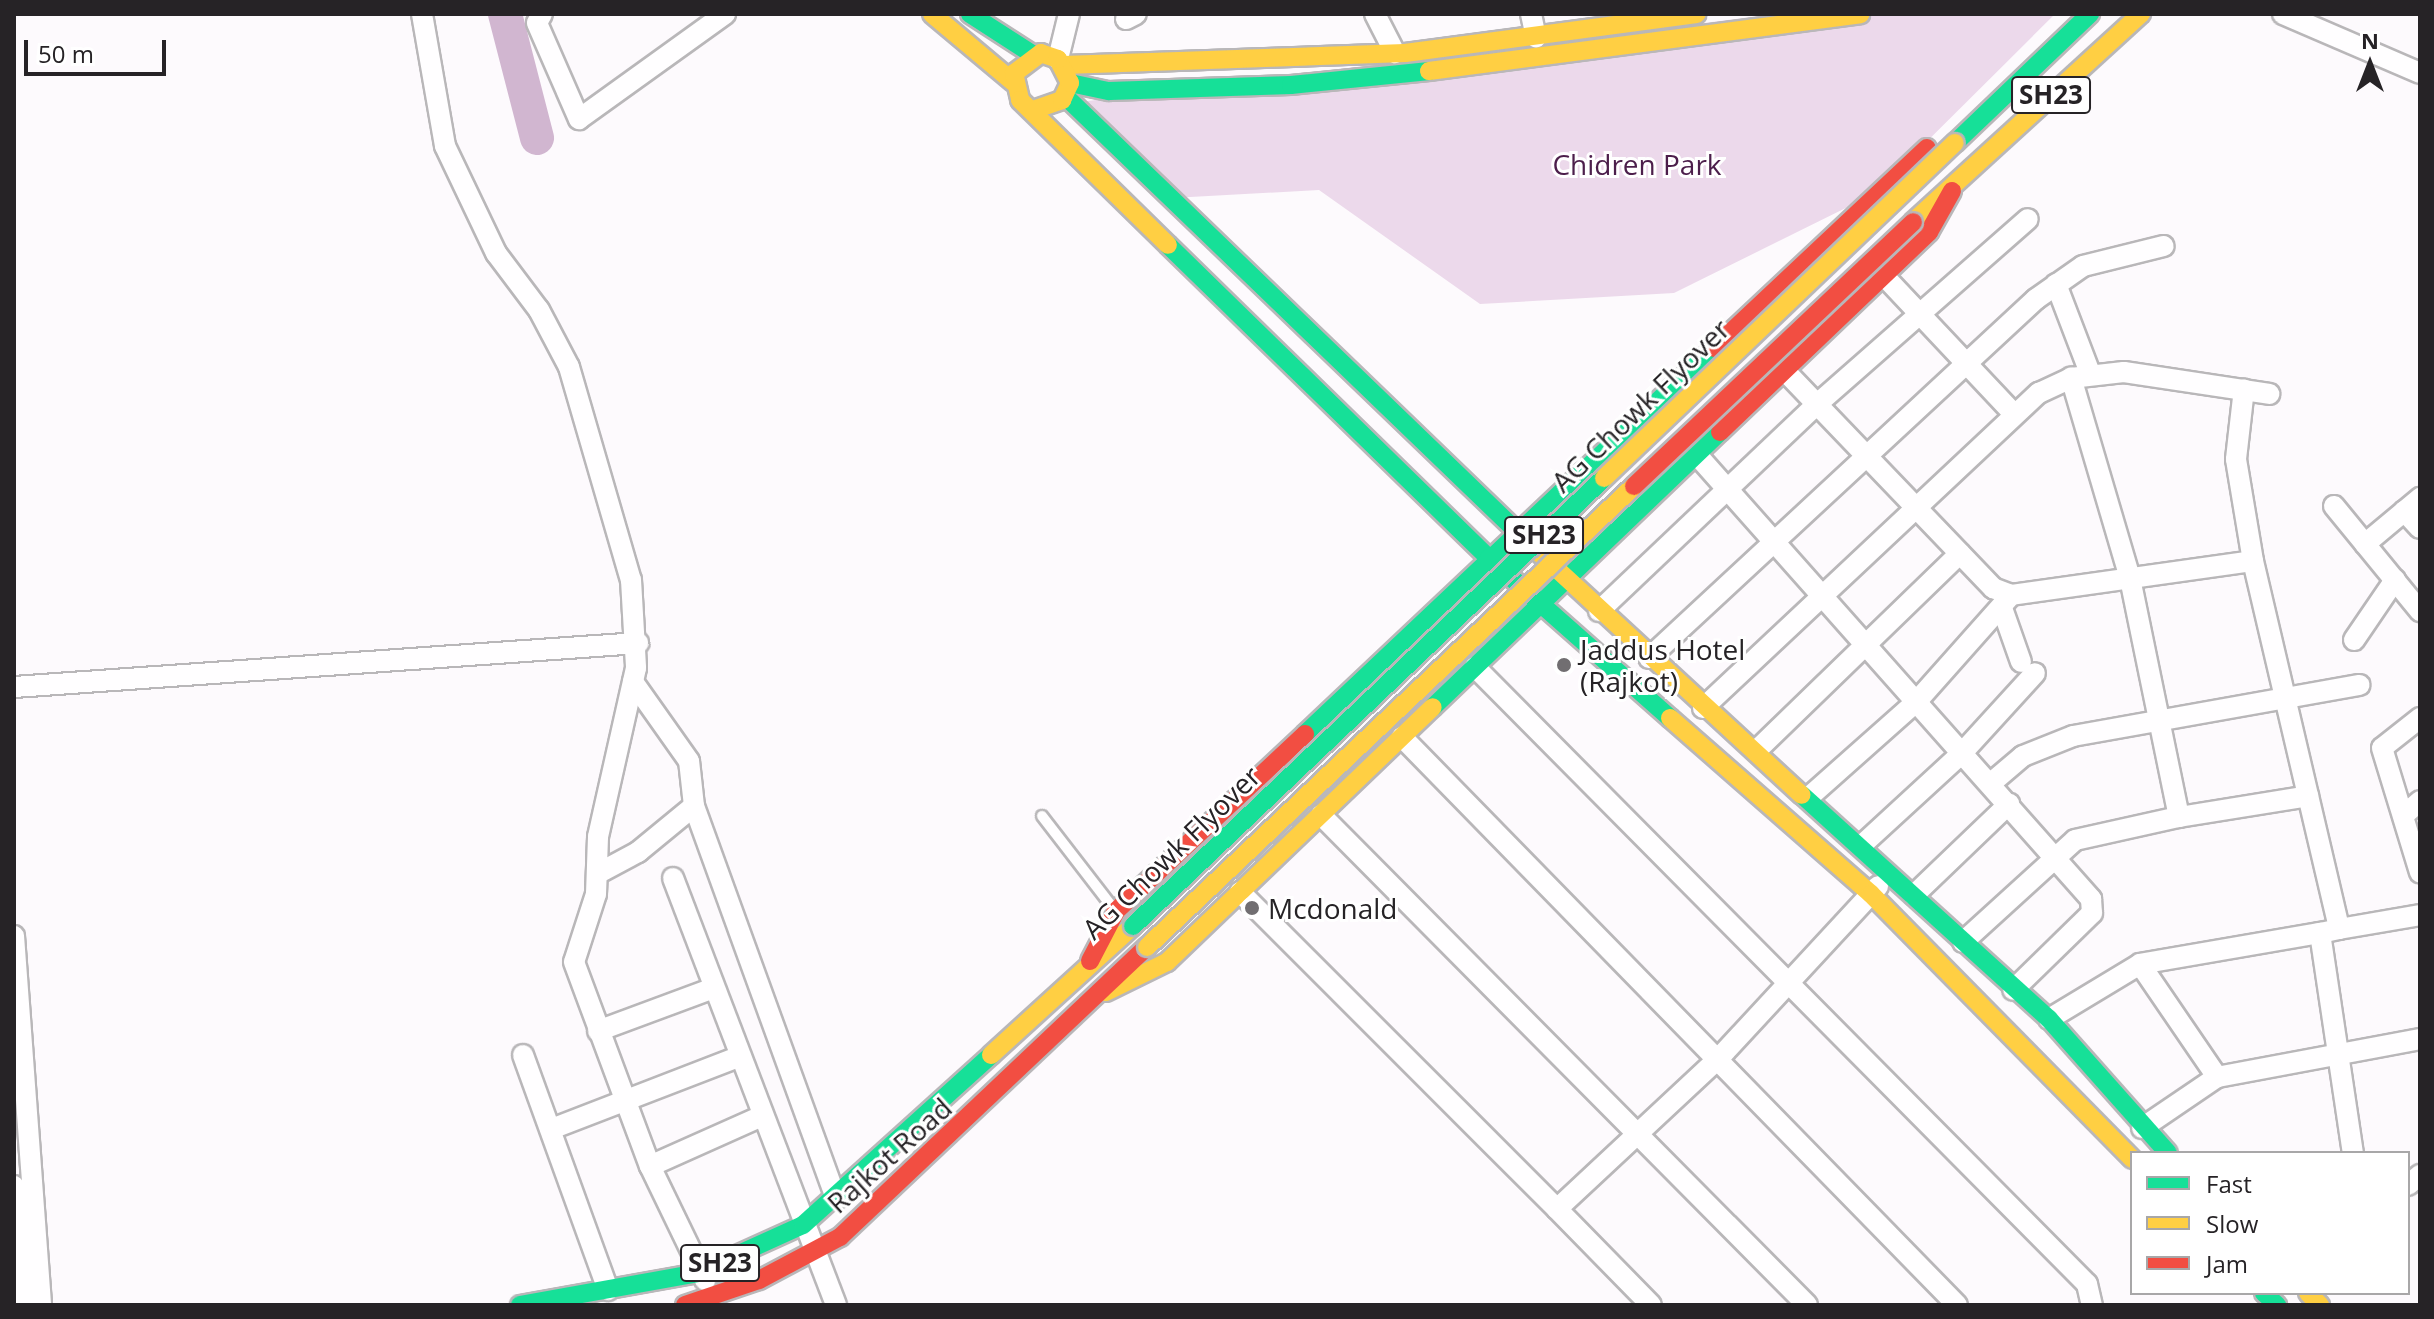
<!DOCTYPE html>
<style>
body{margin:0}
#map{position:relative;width:2434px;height:1319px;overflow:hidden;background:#fdfafd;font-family:"Open Sans",sans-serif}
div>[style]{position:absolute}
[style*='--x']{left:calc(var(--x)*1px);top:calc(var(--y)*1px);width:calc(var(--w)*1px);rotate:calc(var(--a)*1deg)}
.green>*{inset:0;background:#ecd9eb}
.river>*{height:34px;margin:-17px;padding:0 17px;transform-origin:17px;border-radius:17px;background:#d1b6d0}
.roads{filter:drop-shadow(2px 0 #b9b7b9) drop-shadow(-2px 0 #b9b7b9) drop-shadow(0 2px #b9b7b9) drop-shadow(0 -2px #b9b7b9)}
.lane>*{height:10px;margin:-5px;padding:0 5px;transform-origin:5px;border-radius:5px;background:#fffeff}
.street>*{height:20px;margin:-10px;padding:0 10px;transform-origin:10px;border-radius:10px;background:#fffeff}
.fast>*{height:18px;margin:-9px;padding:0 9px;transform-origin:9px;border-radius:9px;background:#16e098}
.slow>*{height:18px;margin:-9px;padding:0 9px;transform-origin:9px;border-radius:9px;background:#ffcf43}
.jam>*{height:18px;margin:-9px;padding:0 9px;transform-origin:9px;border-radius:9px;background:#f24e42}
.bridges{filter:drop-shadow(2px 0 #b9b7b9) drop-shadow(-2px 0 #b9b7b9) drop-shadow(0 2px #b9b7b9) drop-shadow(0 -2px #b9b7b9)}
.fast-bridge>*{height:18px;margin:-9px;padding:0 9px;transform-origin:9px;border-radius:9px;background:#16e098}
.slow-bridge>*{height:18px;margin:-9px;padding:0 9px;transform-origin:9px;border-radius:9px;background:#ffcf43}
.jam-bridge>*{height:18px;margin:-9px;padding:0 9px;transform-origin:9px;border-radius:9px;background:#f24e42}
.dots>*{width:22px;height:22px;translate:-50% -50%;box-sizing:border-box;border:4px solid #fff;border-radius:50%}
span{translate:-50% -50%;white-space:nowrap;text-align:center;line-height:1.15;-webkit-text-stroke:6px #fff;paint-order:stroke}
.shield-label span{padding:2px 6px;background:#fff;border:2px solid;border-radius:6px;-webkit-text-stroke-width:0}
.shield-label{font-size:26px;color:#262326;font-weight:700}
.park-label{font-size:28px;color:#4c1e4b}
.street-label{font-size:28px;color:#262326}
.poi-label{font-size:28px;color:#262326}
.left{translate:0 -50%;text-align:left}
.frame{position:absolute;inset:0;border:16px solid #262326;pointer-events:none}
.legend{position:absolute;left:2130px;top:1151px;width:280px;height:144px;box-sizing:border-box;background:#fff;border:2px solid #a8a7a8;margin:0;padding:10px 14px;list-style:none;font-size:24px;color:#262326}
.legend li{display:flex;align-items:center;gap:16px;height:40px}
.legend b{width:40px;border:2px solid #a8a7a8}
.north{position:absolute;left:2330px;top:24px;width:80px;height:80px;-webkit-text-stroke:6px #fff;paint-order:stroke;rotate:0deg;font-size:22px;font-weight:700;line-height:32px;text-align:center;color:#262326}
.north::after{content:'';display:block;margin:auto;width:28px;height:36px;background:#262326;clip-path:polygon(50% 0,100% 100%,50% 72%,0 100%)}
.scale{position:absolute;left:24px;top:40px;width:142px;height:36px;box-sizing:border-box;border:4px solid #262326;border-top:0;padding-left:10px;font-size:24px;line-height:28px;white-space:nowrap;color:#262326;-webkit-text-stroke:6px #fff;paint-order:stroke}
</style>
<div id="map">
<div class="green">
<i style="clip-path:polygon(1775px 14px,2055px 14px,1874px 194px,1674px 293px,1480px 304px,1319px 190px,1172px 198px,1080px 102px)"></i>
</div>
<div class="river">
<i style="--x:505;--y:14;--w:128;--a:75.5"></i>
</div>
<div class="roads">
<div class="lane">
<i style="--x:1042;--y:816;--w:118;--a:52.3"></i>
</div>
<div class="street">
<i style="--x:422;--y:14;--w:134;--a:80.1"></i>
<i style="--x:445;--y:146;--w:119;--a:64.5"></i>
<i style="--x:496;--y:253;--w:71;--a:53"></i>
<i style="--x:539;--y:310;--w:64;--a:62.2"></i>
<i style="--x:569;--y:367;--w:222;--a:73.8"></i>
<i style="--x:631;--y:580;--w:88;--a:86.7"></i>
<i style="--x:636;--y:668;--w:173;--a:102.7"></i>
<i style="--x:598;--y:837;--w:57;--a:92"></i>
<i style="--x:596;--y:894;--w:71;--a:107.9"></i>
<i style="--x:574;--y:962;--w:218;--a:69.6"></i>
<i style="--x:650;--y:1166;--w:127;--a:64.2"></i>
<i style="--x:542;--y:14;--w:10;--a:119"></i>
<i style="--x:537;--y:23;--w:105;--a:66.4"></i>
<i style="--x:579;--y:119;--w:180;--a:-35.7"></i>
<i style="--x:1375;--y:14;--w:44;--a:62.9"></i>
<i style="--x:1531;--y:14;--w:24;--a:78"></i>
<i style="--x:2283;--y:14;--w:149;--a:23.3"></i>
<i style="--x:1126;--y:19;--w:11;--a:-27"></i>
<i style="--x:1058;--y:59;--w:46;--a:-76.3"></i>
<i style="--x:1884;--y:276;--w:188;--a:46.7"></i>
<i style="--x:2056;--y:284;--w:95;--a:69.1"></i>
<i style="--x:1785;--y:371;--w:301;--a:46.2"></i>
<i style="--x:1993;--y:588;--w:19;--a:21"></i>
<i style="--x:2011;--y:595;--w:244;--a:-8"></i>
<i style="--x:2253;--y:561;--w:103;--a:-99.5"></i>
<i style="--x:2236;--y:459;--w:70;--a:-83.5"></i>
<i style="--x:1697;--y:455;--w:594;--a:48.41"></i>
<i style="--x:2091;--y:899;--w:14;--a:86"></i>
<i style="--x:2092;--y:913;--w:110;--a:135.7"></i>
<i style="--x:2334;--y:506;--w:136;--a:50.7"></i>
<i style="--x:2404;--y:511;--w:23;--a:47"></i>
<i style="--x:2365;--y:544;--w:72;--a:-39.9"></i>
<i style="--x:2253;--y:561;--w:378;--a:76.8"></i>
<i style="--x:2339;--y:929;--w:19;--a:168"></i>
<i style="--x:2320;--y:933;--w:222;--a:81.5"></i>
<i style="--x:2002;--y:608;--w:57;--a:70.6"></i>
<i style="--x:1599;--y:611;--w:298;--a:-43.5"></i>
<i style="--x:1815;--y:406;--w:283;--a:-41.3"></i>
<i style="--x:2354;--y:640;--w:73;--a:-55.7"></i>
<i style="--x:1649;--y:658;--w:528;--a:-42.85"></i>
<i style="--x:2036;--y:299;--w:57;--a:-35.1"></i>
<i style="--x:2083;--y:266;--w:83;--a:-13.9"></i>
<i style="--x:1475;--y:667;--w:869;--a:45.23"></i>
<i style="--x:2087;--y:1284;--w:22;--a:77"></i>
<i style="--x:14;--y:687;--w:626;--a:-4.03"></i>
<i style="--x:1703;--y:708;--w:461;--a:-43.2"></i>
<i style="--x:2039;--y:393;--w:35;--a:-25"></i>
<i style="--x:2071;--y:378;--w:53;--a:-6.5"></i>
<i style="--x:2124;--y:372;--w:147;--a:8.6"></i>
<i style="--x:2420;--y:718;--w:48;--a:141.7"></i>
<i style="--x:2382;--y:748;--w:130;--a:73"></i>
<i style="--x:1402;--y:737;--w:794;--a:45.66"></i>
<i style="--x:1756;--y:751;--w:284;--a:-44.1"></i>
<i style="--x:1990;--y:784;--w:43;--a:-40.3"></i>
<i style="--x:2023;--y:756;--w:54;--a:-21.8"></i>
<i style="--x:2073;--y:736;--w:291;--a:-10.1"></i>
<i style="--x:1809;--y:797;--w:144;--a:-41.6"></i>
<i style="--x:1917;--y:701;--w:142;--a:-48.4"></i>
<i style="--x:694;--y:806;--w:418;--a:70.1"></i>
<i style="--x:1321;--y:815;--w:690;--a:45.23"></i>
<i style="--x:2404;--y:815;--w:21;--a:-41"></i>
<i style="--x:2179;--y:817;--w:131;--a:-9.2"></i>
<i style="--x:1863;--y:844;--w:134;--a:-42.6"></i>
<i style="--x:1962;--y:753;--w:108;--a:-47.6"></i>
<i style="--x:597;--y:874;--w:47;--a:-28.2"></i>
<i style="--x:638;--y:852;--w:72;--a:-39.4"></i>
<i style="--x:694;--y:806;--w:45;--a:-96.3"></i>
<i style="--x:689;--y:761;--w:97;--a:-125.3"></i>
<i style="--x:673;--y:878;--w:457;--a:69.1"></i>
<i style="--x:1240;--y:892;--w:448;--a:45"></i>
<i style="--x:1557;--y:1209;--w:221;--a:-43"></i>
<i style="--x:1719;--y:1058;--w:234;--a:-47.2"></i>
<i style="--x:1914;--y:895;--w:132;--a:-43.8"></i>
<i style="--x:2339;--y:929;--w:82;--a:-9.8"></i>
<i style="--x:14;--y:936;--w:370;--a:85.8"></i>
<i style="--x:1963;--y:942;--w:151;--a:-42.3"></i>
<i style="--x:2075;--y:840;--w:107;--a:-12.5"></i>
<i style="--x:2179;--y:817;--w:244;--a:-101.6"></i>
<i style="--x:2130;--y:578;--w:209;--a:-106.4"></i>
<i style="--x:2140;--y:964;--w:183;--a:-9.8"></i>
<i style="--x:2049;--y:1019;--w:106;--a:-31.1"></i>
<i style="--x:2140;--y:964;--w:137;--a:55.7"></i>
<i style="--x:2217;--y:1077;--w:207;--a:-10.6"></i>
<i style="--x:598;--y:1031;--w:121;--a:-20.4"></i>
<i style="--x:523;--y:1055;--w:250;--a:70.1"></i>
<i style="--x:554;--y:1128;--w:197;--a:-21.1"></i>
<i style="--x:2142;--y:1128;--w:91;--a:-34.2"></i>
<i style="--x:650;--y:1166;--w:123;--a:-24.1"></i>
<i style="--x:2408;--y:1185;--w:16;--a:-40"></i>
<i style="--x:14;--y:1186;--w:119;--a:85.7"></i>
<i style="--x:1557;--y:1209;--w:134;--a:45.6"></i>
</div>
<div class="fast">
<i style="--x:970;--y:14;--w:74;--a:32.8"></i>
<i style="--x:1070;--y:83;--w:40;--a:12"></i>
<i style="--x:1109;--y:91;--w:182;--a:-1.9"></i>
<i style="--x:1291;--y:85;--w:139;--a:-5.8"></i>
<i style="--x:1065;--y:96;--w:651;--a:43.94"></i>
<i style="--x:1955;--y:143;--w:187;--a:-43.7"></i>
<i style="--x:1168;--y:245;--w:448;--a:44.3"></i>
<i style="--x:1489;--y:558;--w:242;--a:41.5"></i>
<i style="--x:1433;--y:707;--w:397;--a:-43.8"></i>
<i style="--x:1305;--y:734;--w:562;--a:-43.34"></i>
<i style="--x:1802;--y:795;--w:333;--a:42.2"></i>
<i style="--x:2049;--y:1019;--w:179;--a:48.4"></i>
<i style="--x:2264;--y:1293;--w:18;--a:43"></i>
<i style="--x:520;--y:1305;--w:180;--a:-10.2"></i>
<i style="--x:697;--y:1273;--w:116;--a:-24.4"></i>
<i style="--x:803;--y:1225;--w:253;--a:-42.1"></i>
</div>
<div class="slow">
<i style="--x:932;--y:14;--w:106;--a:40"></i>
<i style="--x:1064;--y:65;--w:341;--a:-2"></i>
<i style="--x:1405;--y:53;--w:294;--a:-7.6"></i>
<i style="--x:1429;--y:71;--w:435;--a:-7.5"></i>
<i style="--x:1036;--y:109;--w:28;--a:-19"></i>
<i style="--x:1062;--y:100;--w:19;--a:-65"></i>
<i style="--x:1070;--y:83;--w:27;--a:-117"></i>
<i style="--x:1058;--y:59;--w:18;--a:-161"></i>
<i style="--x:1041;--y:53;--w:34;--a:143"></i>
<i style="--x:1014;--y:73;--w:28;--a:77"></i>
<i style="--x:1020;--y:100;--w:207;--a:44.4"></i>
<i style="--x:1913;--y:222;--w:309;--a:-42.4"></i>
<i style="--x:1534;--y:548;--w:364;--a:42.7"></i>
<i style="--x:1670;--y:718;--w:267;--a:41.2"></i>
<i style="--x:1871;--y:894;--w:372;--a:45.4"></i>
<i style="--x:1106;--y:992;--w:68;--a:-26.2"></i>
<i style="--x:1167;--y:962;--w:368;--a:-43.8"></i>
<i style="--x:991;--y:1055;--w:192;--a:-42.3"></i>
<i style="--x:2308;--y:1293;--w:17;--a:45"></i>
</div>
<div class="jam">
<i style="--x:1714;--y:348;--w:292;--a:-43.2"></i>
<i style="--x:1720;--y:432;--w:289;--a:-43.7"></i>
<i style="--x:1929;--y:232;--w:47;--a:-60.7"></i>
<i style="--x:1090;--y:961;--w:56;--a:-62.5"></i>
<i style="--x:1116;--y:911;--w:259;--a:-43.1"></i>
<i style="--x:685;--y:1305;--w:78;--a:-18.7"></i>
<i style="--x:759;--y:1280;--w:92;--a:-28"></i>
<i style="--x:840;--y:1237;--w:422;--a:-43.4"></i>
</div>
</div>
<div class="bridges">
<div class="fast-bridge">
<i style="--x:1133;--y:926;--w:650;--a:-43.57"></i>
</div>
<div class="slow-bridge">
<i style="--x:1604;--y:478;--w:485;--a:-43.7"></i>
<i style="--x:1147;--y:947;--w:671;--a:-43.43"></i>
</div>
<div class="jam-bridge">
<i style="--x:1634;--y:486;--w:384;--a:-43.4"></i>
</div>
</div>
<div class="dots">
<i style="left:1564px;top:665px;background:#716e71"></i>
<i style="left:1252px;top:908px;background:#716e71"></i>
</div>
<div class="shield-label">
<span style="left:2051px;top:95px">SH23</span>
<span style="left:1544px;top:535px">SH23</span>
<span style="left:720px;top:1263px">SH23</span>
</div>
<div class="park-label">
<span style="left:1637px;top:164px">Chidren Park</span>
</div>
<div class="street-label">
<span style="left:1640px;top:405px;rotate:-44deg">AG Chowk Flyover</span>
<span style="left:1171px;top:852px;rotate:-44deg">AG Chowk Flyover</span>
<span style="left:889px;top:1155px;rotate:-42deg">Rajkot Road</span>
</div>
<div class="poi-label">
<span class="left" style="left:1580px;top:665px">Jaddus Hotel<br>(Rajkot)</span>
<span class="left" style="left:1268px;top:908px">Mcdonald</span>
</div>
<div class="frame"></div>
<ul class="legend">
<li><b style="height:10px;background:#16e098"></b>Fast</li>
<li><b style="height:10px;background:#ffcf43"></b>Slow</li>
<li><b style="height:10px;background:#f24e42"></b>Jam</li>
</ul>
<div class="north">N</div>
<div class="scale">50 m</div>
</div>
